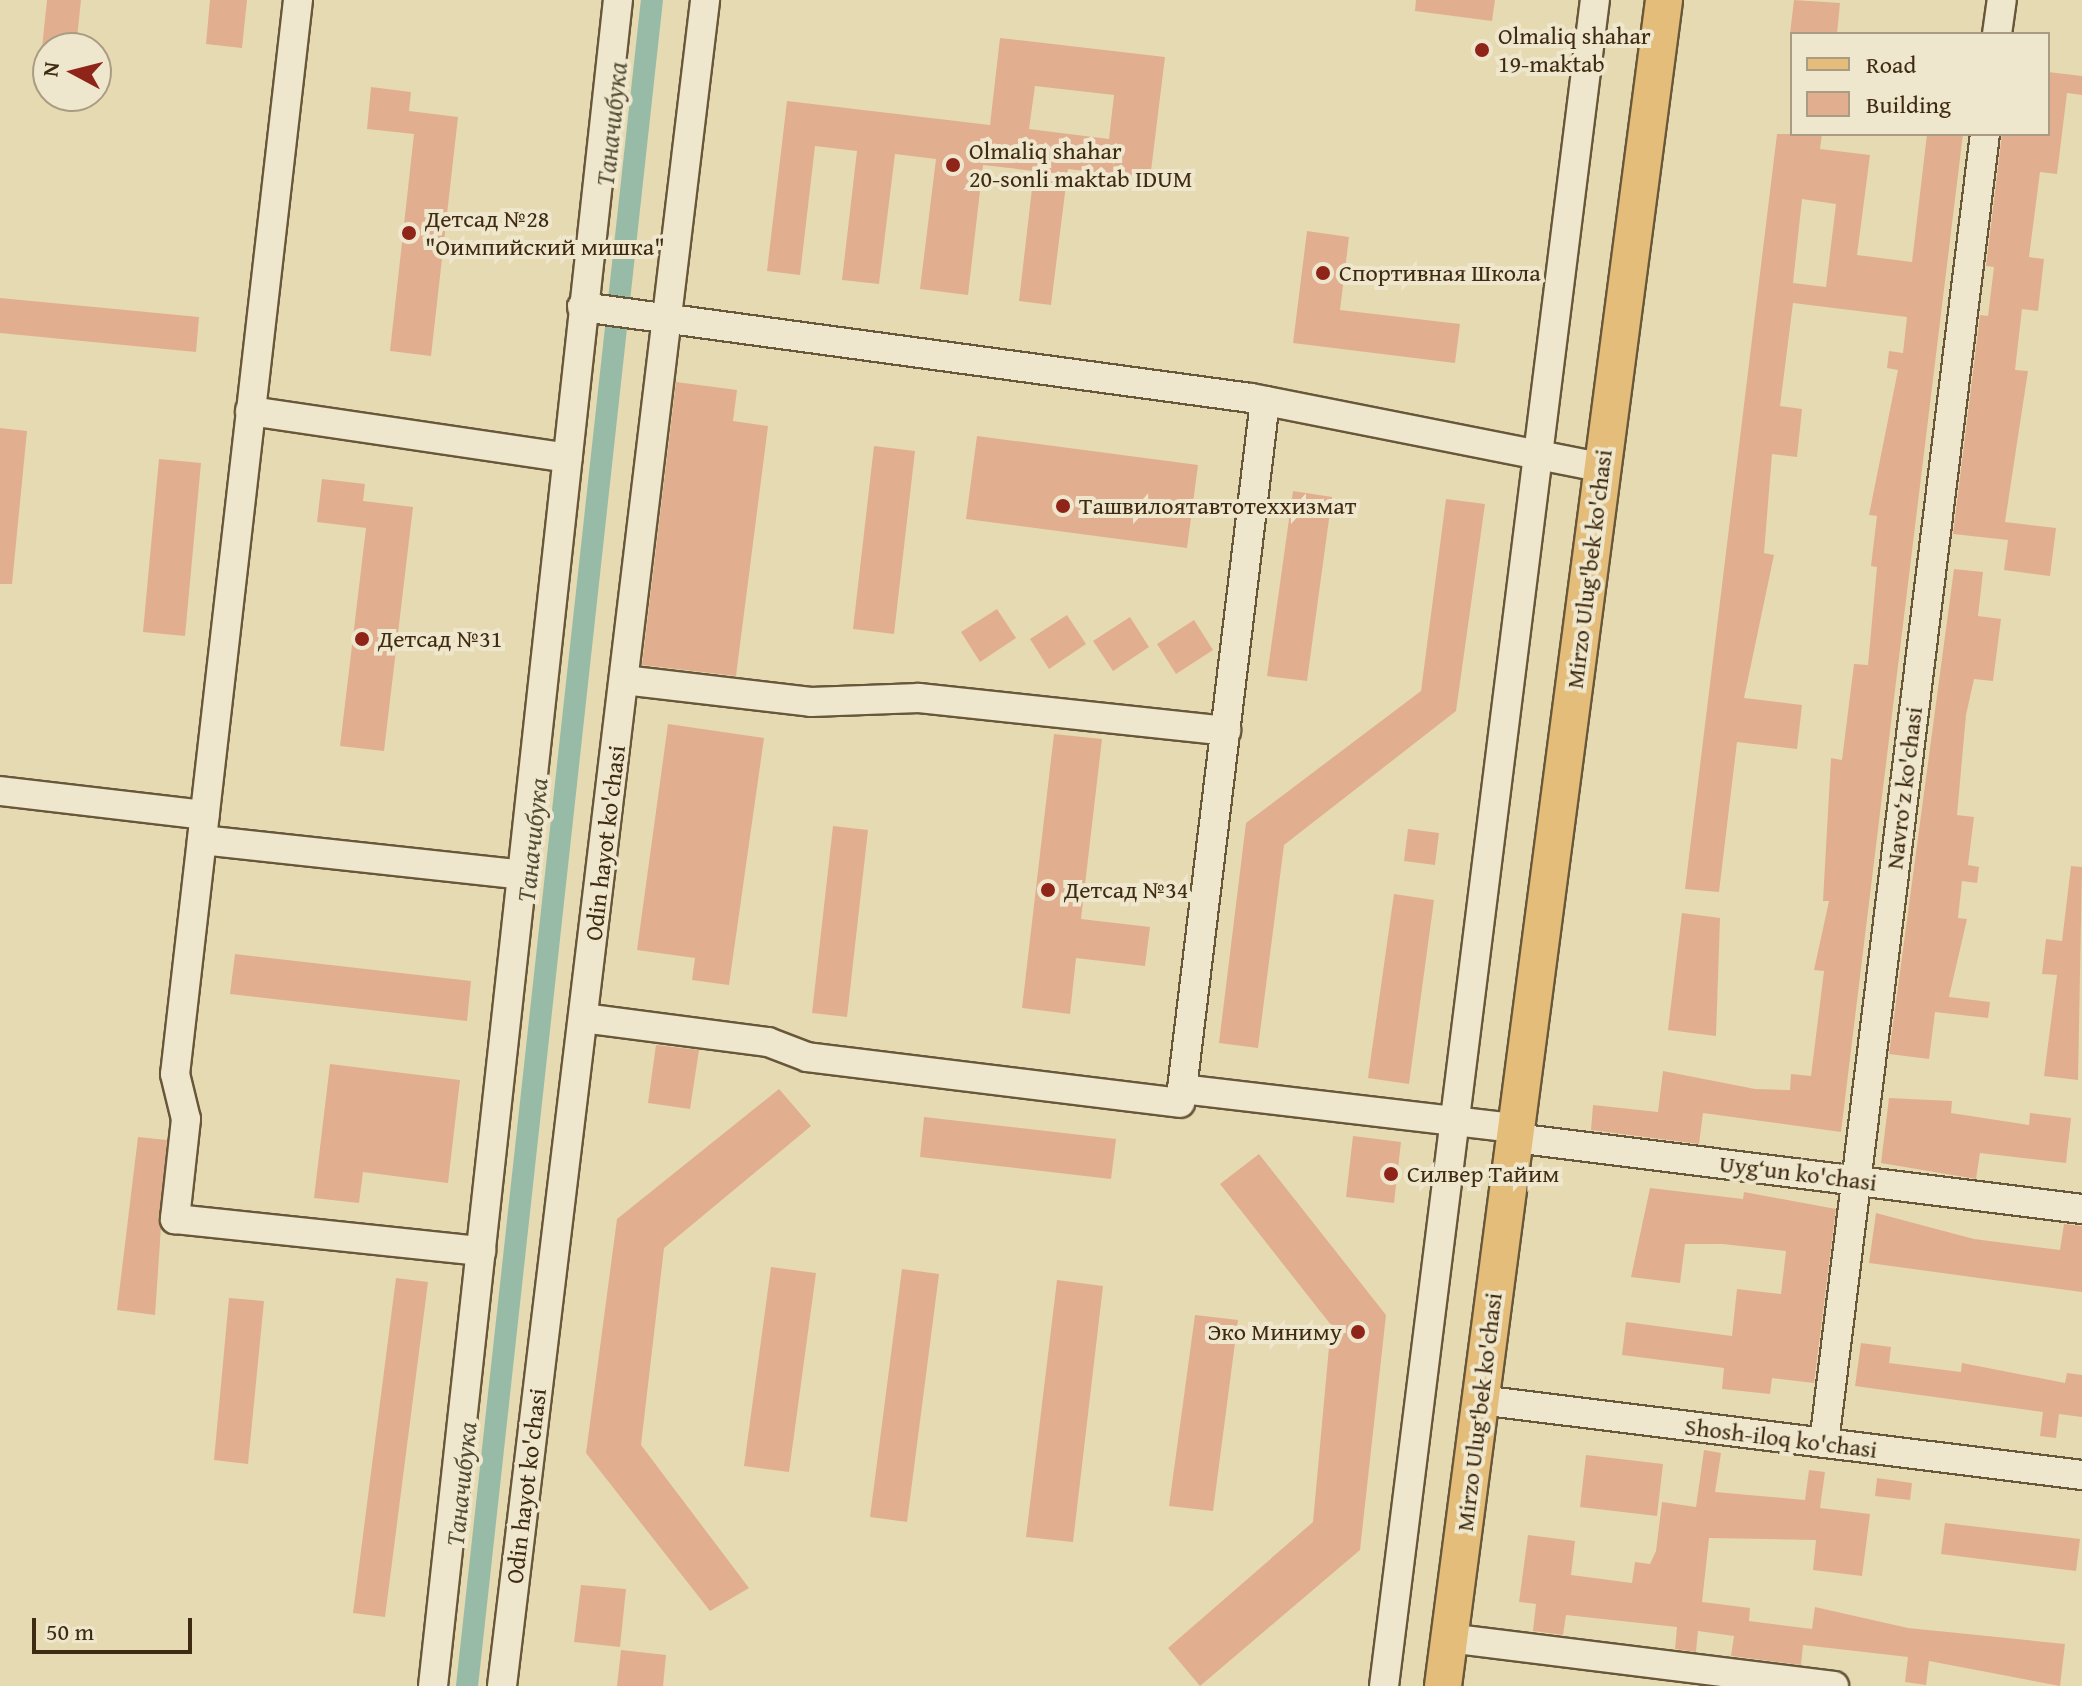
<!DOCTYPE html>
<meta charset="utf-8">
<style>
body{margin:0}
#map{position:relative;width:2082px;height:1686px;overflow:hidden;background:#e6dab2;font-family:"Gentium Book Plus",serif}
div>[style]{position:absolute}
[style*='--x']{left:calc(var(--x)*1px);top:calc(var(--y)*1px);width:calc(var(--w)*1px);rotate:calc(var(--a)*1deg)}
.canal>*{height:22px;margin:-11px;padding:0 11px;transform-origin:11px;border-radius:11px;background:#97bba7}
.building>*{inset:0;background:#e1af90}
.roads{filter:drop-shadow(2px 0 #69573a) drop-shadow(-2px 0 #69573a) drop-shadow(0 2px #69573a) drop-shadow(0 -2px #69573a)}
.minor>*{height:28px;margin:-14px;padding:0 14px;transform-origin:14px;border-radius:14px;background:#efe7cd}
.major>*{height:36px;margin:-18px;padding:0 18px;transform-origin:18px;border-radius:18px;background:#e3bd79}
.dots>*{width:22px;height:22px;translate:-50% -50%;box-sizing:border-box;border:4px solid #efe7cd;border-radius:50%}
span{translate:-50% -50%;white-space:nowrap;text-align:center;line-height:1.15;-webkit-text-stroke:8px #efe7cd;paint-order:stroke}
.poi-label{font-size:24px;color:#3f2b12}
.left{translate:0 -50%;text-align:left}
.right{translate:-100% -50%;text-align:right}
.street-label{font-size:24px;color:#3f2b12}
.water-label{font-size:26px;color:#554f37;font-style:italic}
.legend{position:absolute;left:1790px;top:32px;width:260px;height:104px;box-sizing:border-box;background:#efe7cd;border:2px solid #a99c82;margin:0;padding:10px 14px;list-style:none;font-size:24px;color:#3f2b12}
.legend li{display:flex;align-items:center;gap:16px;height:40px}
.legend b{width:40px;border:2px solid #a99c82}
.north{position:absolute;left:32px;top:32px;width:80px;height:80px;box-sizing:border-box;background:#efe7cd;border:2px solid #a99c82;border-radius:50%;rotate:277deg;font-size:22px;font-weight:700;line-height:32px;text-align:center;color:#3f2b12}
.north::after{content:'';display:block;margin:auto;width:28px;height:36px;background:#8f2418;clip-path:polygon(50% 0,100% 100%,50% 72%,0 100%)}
.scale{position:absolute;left:32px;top:1618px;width:160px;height:36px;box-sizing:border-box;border:4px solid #3f2b12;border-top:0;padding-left:10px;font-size:24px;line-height:28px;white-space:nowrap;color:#3f2b12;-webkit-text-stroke:6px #efe7cd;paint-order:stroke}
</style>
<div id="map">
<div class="canal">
<i style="--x:467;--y:1686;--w:1696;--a:-83.74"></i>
</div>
<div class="building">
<i style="clip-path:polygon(47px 0,81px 0,76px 48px,42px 48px)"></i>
<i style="clip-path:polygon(210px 0,247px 0,242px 48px,206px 44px)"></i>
<i style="clip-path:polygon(1416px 0,1495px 0,1492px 21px,1415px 11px)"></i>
<i style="clip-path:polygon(1794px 0,1840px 3px,1837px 34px,1790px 34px)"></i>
<i style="clip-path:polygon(evenodd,1000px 38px,1165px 57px,1150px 179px,1068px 169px,1051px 305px,1019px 301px,1034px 171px,983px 165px,968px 295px,920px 289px,936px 159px,895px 154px,879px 284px,842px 280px,857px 151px,815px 146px,800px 275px,767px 271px,787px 101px,990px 125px,1000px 38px,1035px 86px,1114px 95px,1109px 139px,1029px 129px,1035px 86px)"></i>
<i style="clip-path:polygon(2048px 72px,2082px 76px,2082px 95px,2067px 93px,2057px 174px,2040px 172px,2029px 257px,2044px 259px,2038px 311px,2022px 309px,2015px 370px,2028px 371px,2005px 522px,2056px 528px,2050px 576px,2004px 570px,2008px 540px,1953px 534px,1980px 315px,1988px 316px,1994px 267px,1986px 266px,2002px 134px,2048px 134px)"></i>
<i style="clip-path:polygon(371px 87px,411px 92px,409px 111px,458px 117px,431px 356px,390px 351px,414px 134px,367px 129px)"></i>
<i style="clip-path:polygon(evenodd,1777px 134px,1822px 134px,1820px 149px,1870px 155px,1857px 255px,1912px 262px,1927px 134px,1963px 134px,1841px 1132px,1703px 1113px,1699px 1144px,1591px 1130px,1593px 1105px,1658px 1112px,1663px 1071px,1755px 1089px,1790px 1090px,1791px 1074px,1811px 1076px,1824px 971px,1814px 970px,1829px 901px,1823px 901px,1831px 758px,1842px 760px,1854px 664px,1868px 665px,1877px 567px,1871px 566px,1877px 516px,1869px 515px,1898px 370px,1887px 368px,1889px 351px,1903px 353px,1907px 317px,1793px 303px,1780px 406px,1802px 409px,1797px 457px,1772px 454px,1764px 553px,1774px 555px,1744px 698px,1802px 705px,1797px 749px,1737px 742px,1719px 892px,1685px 889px,1777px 134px,1802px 199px,1836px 204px,1826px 287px,1793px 283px,1802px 199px)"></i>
<i style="clip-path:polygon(1307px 231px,1349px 237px,1340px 310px,1460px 324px,1455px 363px,1293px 343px)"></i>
<i style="clip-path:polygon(0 298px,199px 317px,196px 352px,0 333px)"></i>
<i style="clip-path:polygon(676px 382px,737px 390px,733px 421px,768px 426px,736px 676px,642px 665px)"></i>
<i style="clip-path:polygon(0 428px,27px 431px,12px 584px,0 584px)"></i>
<i style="clip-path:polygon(977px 436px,1198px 465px,1187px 548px,966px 519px)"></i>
<i style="clip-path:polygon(874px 446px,915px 451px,894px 634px,853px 629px)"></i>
<i style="clip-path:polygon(159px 459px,201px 463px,185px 636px,143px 632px)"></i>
<i style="clip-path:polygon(322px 479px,365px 484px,363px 501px,413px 507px,384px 751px,340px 746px,366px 528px,317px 522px)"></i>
<i style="clip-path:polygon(1293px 491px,1332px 497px,1307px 681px,1267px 676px)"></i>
<i style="clip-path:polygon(1446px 499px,1485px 504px,1456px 711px,1284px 845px,1258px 1048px,1219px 1043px,1246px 823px,1421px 691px)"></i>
<i style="clip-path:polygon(1954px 569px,1983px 572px,1978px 616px,2001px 619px,1993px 681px,1974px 679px,1966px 715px,1957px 815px,1974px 817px,1968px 865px,1979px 867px,1977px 883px,1962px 881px,1958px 918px,1967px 919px,1949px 997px,1990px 1002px,1988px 1018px,1935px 1012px,1929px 1059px,1889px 1054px)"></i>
<i style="clip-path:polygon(997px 609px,1016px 638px,980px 662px,961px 632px)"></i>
<i style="clip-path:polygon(1067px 615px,1086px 644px,1049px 669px,1030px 639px)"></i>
<i style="clip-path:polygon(1130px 617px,1149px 647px,1113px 671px,1093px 641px)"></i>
<i style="clip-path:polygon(1194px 620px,1213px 650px,1176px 674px,1157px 644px)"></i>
<i style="clip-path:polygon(668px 724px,764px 738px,729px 985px,692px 980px,695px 958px,637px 950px)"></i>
<i style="clip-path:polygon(1054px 734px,1102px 739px,1081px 919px,1150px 927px,1145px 966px,1076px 958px,1070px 1014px,1022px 1008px)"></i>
<i style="clip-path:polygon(833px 826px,868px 830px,847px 1017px,812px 1013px)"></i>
<i style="clip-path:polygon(1408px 829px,1439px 833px,1435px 865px,1404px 861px)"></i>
<i style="clip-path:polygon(2071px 866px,2082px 867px,2078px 1080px,2044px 1076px,2057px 975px,2042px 974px,2046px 939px,2062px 941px)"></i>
<i style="clip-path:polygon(1394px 894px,1434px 900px,1409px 1084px,1368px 1078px)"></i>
<i style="clip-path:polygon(1682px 913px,1720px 918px,1716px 1036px,1668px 1030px)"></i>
<i style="clip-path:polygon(235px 954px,471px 981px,467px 1021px,230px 994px)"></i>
<i style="clip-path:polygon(656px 1045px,699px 1050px,690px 1109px,648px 1103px)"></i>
<i style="clip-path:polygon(330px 1064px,460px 1080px,448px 1183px,363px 1172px,359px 1203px,314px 1198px)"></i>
<i style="clip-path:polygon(779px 1089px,811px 1126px,664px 1248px,641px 1445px,749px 1588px,710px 1611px,586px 1453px,617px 1219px)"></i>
<i style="clip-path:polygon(1889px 1098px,1952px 1101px,1951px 1113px,2029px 1125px,2030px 1113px,2071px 1118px,2066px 1163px,1980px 1153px,1976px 1179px,1881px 1163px)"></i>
<i style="clip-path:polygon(924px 1117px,1116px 1139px,1111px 1179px,920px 1157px)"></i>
<i style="clip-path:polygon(1353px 1136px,1401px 1142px,1394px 1203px,1346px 1197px)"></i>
<i style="clip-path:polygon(138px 1137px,167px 1140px,155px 1315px,117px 1310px)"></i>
<i style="clip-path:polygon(1259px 1154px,1386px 1315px,1360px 1550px,1200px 1686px,1168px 1648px,1313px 1522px,1331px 1325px,1220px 1184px)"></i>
<i style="clip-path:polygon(1650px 1188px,1743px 1199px,1744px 1192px,1836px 1209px,1814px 1383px,1772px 1378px,1770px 1394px,1722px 1389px,1724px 1368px,1622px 1355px,1626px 1322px,1732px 1336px,1737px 1289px,1781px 1294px,1786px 1251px,1722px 1244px,1685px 1244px,1680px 1283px,1631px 1277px)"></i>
<i style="clip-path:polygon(1876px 1213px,1974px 1239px,2060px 1250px,2064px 1224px,2082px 1226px,2082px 1292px,1869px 1263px)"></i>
<i style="clip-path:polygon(771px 1267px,816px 1273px,789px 1472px,744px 1466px)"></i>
<i style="clip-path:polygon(902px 1269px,939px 1274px,907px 1522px,870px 1517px)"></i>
<i style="clip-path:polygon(396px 1278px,428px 1282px,385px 1617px,353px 1613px)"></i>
<i style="clip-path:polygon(1057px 1280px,1103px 1286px,1073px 1542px,1026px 1537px)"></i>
<i style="clip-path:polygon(229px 1298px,264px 1301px,248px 1464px,214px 1460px)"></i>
<i style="clip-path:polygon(1195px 1315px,1238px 1320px,1213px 1511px,1169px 1506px)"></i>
<i style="clip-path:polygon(1861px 1343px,1891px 1347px,1889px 1363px,1961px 1372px,1962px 1363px,2065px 1383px,2067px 1373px,2082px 1375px,2082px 1417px,2059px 1414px,2056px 1438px,2040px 1436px,2043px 1412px,1855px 1386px)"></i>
<i style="clip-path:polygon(1704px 1450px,1721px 1453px,1715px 1492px,1805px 1500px,1809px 1470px,1825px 1472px,1820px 1508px,1870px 1514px,1862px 1576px,1813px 1570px,1816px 1540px,1709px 1538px,1702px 1602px,1750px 1608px,1749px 1621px,1812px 1629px,1815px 1607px,1908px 1628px,2065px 1644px,2060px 1686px,1929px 1661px,1926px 1685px,1905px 1682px,1908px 1657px,1803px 1645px,1801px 1665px,1731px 1656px,1734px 1636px,1698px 1631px,1696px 1652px,1675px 1649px,1677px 1627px,1566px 1615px,1563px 1635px,1533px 1631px,1536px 1604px,1519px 1602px,1528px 1535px,1575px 1541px,1571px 1575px,1632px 1583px,1635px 1562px,1650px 1564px,1656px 1551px,1662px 1502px,1696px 1507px)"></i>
<i style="clip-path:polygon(1586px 1455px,1663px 1464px,1657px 1516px,1580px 1507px)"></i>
<i style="clip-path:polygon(1877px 1478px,1912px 1483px,1910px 1500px,1875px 1496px)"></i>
<i style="clip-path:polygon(1945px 1523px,2080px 1539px,2076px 1571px,1941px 1554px)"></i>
<i style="clip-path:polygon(581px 1585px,626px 1589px,620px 1647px,574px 1642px)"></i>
<i style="clip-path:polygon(621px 1650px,666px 1655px,663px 1686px,617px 1686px)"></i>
</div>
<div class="roads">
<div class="minor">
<i style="--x:298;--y:0;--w:1081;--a:96.53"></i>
<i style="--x:175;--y:1074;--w:46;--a:76.3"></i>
<i style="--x:186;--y:1119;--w:101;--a:96.3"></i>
<i style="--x:175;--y:1219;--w:308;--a:6"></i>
<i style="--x:1997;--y:34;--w:34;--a:-82"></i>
<i style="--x:582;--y:307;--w:675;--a:7.75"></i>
<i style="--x:1251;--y:398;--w:359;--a:11.2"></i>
<i style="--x:1265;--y:401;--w:693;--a:96.88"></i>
<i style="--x:1182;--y:1089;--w:336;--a:6.7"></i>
<i style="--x:250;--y:411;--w:321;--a:8.4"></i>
<i style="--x:624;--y:680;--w:188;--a:6.7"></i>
<i style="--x:811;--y:702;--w:108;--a:-2.1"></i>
<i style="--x:919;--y:698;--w:309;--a:6.1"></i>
<i style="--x:0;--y:791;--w:206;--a:6.7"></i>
<i style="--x:202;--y:840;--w:322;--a:6.2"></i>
<i style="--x:583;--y:1018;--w:187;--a:7.4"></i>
<i style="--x:768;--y:1042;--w:42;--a:21"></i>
<i style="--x:807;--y:1057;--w:376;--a:7"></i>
<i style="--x:1515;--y:1138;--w:571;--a:7.14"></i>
<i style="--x:1480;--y:1400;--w:607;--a:7.1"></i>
<i style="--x:1824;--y:1443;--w:1319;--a:-82.99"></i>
<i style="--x:1449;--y:1638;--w:388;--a:7.1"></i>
<i style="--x:433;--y:1686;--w:1696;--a:-83.74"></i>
<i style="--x:502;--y:1686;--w:1698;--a:-83.13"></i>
<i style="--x:1384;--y:1686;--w:1699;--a:-82.87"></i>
</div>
<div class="major">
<i style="--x:1443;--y:1686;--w:1700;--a:-82.53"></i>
</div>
</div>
<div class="dots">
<i style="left:1482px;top:50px;background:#8f2418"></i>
<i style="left:953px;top:165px;background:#8f2418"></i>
<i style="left:409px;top:233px;background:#8f2418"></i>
<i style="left:1323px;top:273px;background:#8f2418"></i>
<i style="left:1063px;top:506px;background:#8f2418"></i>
<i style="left:362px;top:639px;background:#8f2418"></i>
<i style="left:1048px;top:890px;background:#8f2418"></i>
<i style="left:1391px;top:1174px;background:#8f2418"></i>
<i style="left:1358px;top:1332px;background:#8f2418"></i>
</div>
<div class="poi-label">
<span class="left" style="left:1498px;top:50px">Olmaliq shahar<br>19-maktab</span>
<span class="left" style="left:969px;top:165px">Olmaliq shahar<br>20-sonli maktab IDUM</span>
<span class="left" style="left:425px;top:233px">Детсад №28<br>"Оимпийский мишка"</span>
<span class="left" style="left:1339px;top:273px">Спортивная Школа</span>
<span class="left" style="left:1079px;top:506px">Ташвилоятавтотеххизмат</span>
<span class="left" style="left:378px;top:639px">Детсад №31</span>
<span class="left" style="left:1064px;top:890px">Детсад №34</span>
<span class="left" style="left:1407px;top:1174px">Силвер Тайим</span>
<span class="right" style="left:1342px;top:1332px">Эко Миниму</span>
</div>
<div class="street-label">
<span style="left:1589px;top:569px;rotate:-83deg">Mirzo Ulug'bek ko'chasi</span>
<span style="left:1904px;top:788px;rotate:-83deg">Navro‘z ko'chasi</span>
<span style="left:605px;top:843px;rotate:-83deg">Odin hayot ko'chasi</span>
<span style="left:1798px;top:1173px;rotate:7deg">Uyg‘un ko'chasi</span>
<span style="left:1479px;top:1412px;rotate:-83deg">Mirzo Ulug‘bek ko'chasi</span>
<span style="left:1781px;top:1438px;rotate:7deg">Shosh-iloq ko'chasi</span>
<span style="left:526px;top:1486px;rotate:-83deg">Odin hayot ko'chasi</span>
</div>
<div class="water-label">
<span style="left:611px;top:124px;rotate:-84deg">Таначибука</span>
<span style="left:532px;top:840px;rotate:-84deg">Таначибука</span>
<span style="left:461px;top:1484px;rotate:-84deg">Таначибука</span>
</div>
<ul class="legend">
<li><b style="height:10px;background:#e3bd79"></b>Road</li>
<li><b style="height:22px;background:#e1af90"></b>Building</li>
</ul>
<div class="north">N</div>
<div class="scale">50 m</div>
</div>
